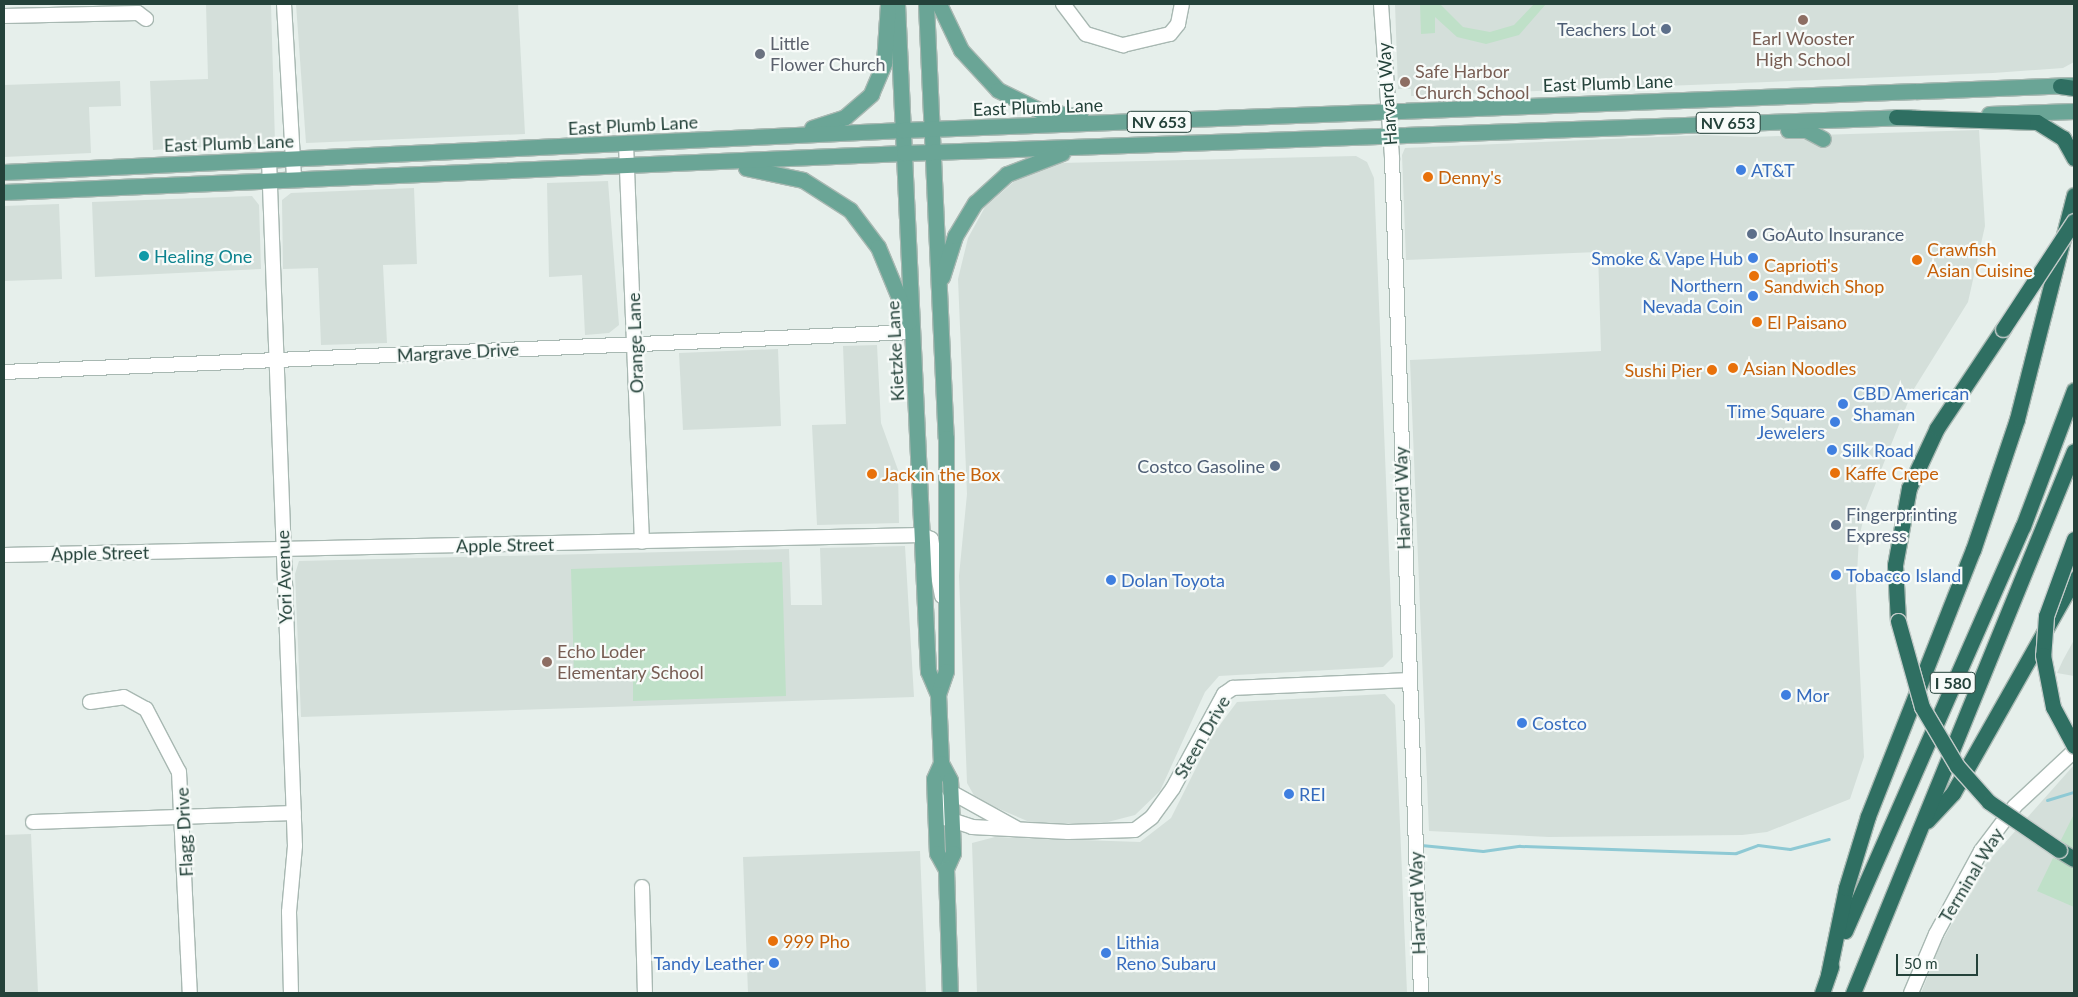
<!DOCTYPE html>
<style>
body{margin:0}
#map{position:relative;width:2078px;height:997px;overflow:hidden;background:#e6efeb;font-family:Lato,sans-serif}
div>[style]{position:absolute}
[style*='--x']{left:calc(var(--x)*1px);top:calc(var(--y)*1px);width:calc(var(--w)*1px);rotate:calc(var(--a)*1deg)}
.built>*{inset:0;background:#d4dfda}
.green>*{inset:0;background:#bfe0c8}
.stream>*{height:3px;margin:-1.5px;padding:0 1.5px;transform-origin:1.5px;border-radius:1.5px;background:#8ec9d4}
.roads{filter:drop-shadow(1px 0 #a8b8b2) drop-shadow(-1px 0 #a8b8b2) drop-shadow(0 1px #a8b8b2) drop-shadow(0 -1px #a8b8b2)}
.minor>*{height:14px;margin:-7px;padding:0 7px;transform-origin:7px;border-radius:7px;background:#fff}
.major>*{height:15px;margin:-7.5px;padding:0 7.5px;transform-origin:7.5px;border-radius:7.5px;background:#6aa596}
.highway>*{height:15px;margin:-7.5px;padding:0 7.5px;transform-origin:7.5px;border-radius:7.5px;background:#2f6f62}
.bridges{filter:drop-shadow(1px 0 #c2cac8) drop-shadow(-1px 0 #c2cac8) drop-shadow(0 1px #c2cac8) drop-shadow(0 -1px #c2cac8)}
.highway-bridge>*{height:15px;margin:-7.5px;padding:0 7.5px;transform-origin:7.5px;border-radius:7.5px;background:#2f6f62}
.dots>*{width:14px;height:14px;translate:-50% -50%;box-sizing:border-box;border:2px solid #f7fbf9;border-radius:50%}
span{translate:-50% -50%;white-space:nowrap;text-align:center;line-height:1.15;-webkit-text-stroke:4.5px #f7fbf9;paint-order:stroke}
.shield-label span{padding:1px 4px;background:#f7fbf9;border:1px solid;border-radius:4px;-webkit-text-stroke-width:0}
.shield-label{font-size:16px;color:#24423a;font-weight:700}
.service-label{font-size:18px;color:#4e5e75}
.right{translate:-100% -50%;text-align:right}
.left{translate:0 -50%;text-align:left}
.education-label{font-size:18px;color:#785e54}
.worship-label{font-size:18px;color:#5b616d}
.street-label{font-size:18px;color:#24423a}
.shop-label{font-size:18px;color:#366cbe}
.food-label{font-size:18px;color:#c56008}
.culture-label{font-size:18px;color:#0d838f}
.frame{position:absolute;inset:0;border:5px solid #24423a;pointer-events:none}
.scale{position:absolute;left:1896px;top:954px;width:82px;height:22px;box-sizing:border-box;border:2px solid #24423a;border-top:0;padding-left:6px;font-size:15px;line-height:18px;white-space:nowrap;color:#24423a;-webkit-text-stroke:4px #f7fbf9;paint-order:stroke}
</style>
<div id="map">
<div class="built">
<i style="clip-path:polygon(206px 4px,271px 4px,275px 143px,153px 150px,150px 81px,208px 79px)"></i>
<i style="clip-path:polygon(296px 4px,518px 4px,525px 134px,306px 143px)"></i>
<i style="clip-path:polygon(1395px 4px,2074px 4px,2074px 62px,2063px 68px,1993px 73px,1411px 96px,1411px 89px,1398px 89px)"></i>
<i style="clip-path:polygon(120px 81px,121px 106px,89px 107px,91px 153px,4px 157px,4px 85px)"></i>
<i style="clip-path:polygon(1979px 130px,1985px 226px,1968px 302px,1912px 392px,1866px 508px,1859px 538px,1856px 590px,1864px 757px,1850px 799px,1767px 832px,1742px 835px,1549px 837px,1429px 831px,1410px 360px,1601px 351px,1598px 252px,1406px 260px,1402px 155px,1405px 148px,1704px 135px,1750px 137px)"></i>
<i style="clip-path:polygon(1356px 156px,1367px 162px,1374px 178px,1393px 657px,1383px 667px,1219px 676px,1205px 692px,1160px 791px,1135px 815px,1100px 824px,1032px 823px,976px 799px,967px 783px,959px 576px,967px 494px,958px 279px,968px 238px,985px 207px,1018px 178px,1061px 163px)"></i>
<i style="clip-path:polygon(608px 181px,619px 325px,609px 333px,585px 335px,582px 275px,549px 277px,547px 183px)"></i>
<i style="clip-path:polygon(414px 188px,417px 264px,383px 265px,387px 343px,321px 345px,318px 268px,283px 269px,282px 200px,291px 193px)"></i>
<i style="clip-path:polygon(252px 196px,259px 205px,261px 269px,95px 277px,92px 202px)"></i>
<i style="clip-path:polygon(59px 204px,62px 279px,4px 281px,4px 206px)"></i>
<i style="clip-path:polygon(877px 345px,881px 423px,898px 470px,899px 523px,817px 525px,812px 425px,846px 424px,843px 346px)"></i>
<i style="clip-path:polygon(778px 349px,781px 426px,683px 430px,679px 353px)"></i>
<i style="clip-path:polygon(905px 546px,914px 697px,301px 717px,295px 574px,299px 561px,789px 549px,791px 605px,822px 605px,820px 548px)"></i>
<i style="clip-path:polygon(2074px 640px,2074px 676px,2057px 673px,2063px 660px)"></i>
<i style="clip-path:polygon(1385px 694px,1395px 705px,1407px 993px,977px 993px,972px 843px,995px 837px,1140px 842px,1171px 818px,1213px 734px,1237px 702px)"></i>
<i style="clip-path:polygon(2074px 765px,2074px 993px,1921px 993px,1940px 945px,1985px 865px)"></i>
<i style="clip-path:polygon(31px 834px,38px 993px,4px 993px,4px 835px)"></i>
<i style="clip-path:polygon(920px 851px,926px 993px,748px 993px,743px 857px)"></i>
</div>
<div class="green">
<i style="clip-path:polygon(1420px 4px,1440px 4px,1463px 27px,1490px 32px,1514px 25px,1534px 4px,1546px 4px,1519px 35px,1486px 44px,1457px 37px,1435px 17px,1435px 33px,1421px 34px)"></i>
<i style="clip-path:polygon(782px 562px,786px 696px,633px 701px,633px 678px,626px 673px,574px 674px,571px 569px)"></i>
<i style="clip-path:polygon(2074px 814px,2074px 850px,2059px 844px)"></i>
<i style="clip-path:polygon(2053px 858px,2074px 867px,2074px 907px,2037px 891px)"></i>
</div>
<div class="stream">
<i style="--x:2047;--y:800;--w:28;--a:-17"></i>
<i style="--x:1421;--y:845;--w:62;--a:5.5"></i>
<i style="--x:1483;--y:851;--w:37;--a:-8"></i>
<i style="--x:1520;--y:846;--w:216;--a:1.9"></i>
<i style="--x:1736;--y:853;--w:23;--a:-20"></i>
<i style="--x:1758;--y:845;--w:32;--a:7"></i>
<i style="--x:1790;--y:849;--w:40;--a:-14.4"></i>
</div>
<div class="roads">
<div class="minor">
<i style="--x:284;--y:4;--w:175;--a:86.7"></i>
<i style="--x:1063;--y:4;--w:38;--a:53"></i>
<i style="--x:1086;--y:34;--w:39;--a:17"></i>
<i style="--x:1123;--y:45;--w:48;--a:-13.2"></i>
<i style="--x:1170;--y:34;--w:13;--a:-51"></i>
<i style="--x:1178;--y:24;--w:20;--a:-79"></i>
<i style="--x:1381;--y:4;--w:154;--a:85.9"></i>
<i style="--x:1392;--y:158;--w:836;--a:88.01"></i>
<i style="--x:4;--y:16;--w:134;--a:-1.3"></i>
<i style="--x:138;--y:13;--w:10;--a:37"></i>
<i style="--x:626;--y:144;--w:398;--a:87.7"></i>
<i style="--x:269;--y:160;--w:686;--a:87.83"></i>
<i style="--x:295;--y:846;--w:66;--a:95.2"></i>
<i style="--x:289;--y:912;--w:81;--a:88.6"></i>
<i style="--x:4;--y:372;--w:910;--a:-2.52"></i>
<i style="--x:4;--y:555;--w:918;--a:-1.25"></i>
<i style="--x:922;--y:535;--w:10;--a:24"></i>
<i style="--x:931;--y:539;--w:58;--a:79.1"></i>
<i style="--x:90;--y:702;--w:34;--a:-8"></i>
<i style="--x:124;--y:697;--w:25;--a:29"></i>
<i style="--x:146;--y:709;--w:71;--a:62.4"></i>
<i style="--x:179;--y:772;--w:221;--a:87.2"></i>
<i style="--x:951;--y:792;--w:74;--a:29"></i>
<i style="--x:937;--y:797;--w:22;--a:69"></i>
<i style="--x:945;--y:818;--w:28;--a:18"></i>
<i style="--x:972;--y:827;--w:96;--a:3"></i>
<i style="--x:1068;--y:832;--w:67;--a:-1.7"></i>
<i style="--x:1135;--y:830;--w:21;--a:-37"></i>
<i style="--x:1152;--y:817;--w:36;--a:-54"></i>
<i style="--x:1173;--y:788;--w:107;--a:-61.5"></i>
<i style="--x:1224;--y:694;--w:11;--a:-34"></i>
<i style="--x:1233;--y:688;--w:176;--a:-2.6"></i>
<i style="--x:33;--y:822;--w:261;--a:-2"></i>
<i style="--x:642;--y:887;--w:106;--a:88.4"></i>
<i style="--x:1911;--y:993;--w:64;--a:-67"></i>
<i style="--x:1936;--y:934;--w:94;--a:-61.5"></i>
<i style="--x:1981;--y:851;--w:56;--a:-52.9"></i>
<i style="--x:2015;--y:806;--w:81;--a:-43"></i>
</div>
<div class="major">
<i style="--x:897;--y:4;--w:668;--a:87.34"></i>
<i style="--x:928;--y:671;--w:25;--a:67"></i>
<i style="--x:926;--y:4;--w:434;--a:87.4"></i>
<i style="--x:946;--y:438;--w:233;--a:90"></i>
<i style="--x:946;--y:671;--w:24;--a:109"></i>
<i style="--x:938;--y:694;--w:69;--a:87.5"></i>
<i style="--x:941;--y:763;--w:17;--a:114"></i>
<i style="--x:934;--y:779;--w:74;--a:87.7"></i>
<i style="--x:937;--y:853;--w:18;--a:61"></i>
<i style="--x:939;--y:4;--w:51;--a:64.4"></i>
<i style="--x:961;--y:50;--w:54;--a:47.2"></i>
<i style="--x:998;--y:90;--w:46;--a:26"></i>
<i style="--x:1039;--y:110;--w:42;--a:9.7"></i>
<i style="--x:1989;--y:114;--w:85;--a:-2"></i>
<i style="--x:812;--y:128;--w:35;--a:-18"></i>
<i style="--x:845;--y:117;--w:35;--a:-41"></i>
<i style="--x:871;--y:94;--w:34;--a:-67"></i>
<i style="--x:884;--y:63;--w:59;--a:-86.1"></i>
<i style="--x:1788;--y:130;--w:18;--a:0"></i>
<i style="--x:1806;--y:130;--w:19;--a:28"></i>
<i style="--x:746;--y:168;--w:58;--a:11.9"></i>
<i style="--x:803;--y:180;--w:56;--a:32.6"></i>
<i style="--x:850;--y:210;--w:46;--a:52.9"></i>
<i style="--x:878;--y:247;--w:81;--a:67.5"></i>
<i style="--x:4;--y:172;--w:900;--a:-2.67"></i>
<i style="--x:903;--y:130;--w:1171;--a:-2.2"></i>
<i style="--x:4;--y:192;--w:901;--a:-2.48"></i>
<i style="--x:904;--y:153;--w:1005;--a:-2.05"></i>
<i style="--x:942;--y:277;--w:43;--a:-72.4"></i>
<i style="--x:955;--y:236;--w:39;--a:-59"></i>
<i style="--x:975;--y:203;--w:43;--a:-42.2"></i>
<i style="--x:1007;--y:174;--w:59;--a:-20.9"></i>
<i style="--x:941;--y:763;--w:19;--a:62"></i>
<i style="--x:950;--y:780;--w:73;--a:87.6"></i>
<i style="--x:953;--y:853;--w:17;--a:114"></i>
<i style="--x:946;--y:869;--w:124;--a:88.2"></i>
</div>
<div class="highway">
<i style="--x:2060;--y:86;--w:14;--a:8"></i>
<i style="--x:1896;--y:117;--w:141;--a:2"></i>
<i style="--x:2037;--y:122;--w:31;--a:32"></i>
<i style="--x:2063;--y:138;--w:23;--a:61"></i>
<i style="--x:1898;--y:621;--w:56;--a:-93.1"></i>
<i style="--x:1895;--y:565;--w:78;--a:-79.7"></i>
<i style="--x:1909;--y:488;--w:66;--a:-65"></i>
<i style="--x:1937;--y:428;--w:119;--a:-56.3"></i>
<i style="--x:1927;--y:821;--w:38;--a:-47"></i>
<i style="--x:1953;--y:793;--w:246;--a:-60.5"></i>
<i style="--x:2059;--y:850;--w:17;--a:31"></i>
<i style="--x:1845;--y:931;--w:442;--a:-66.3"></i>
<i style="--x:2023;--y:526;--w:145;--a:-69.4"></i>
<i style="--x:1828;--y:975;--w:89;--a:-78.3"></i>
<i style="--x:1846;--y:888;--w:75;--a:-73"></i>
<i style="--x:1868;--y:816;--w:286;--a:-68.5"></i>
<i style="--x:1973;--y:550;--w:138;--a:-71.4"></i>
<i style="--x:2017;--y:419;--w:231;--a:-75.7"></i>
<i style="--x:1822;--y:993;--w:28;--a:-71"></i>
<i style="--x:1853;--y:993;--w:585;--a:-67.82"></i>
</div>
</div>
<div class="bridges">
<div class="highway-bridge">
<i style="--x:2003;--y:329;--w:129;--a:-56.7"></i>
<i style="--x:2074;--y:539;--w:82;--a:110"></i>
<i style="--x:2046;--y:616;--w:39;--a:94"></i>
<i style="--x:2043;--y:655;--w:53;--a:79.1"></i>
<i style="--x:2053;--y:707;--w:44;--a:61.7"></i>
<i style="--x:1898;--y:621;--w:89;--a:74.4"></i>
<i style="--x:1922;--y:707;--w:69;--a:59.3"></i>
<i style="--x:1957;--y:766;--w:48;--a:48.4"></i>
<i style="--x:1989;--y:802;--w:85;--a:34.4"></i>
</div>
</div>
<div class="dots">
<i style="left:1803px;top:20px;background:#8d6e63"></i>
<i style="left:1666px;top:29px;background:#5c6f8a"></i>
<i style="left:760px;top:54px;background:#6b7280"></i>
<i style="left:1405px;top:82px;background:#8d6e63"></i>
<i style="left:1741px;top:170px;background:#3f7fe0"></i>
<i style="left:1428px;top:177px;background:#e8710a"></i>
<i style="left:1752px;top:234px;background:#5c6f8a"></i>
<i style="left:144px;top:256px;background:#0f9aa8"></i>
<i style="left:1753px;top:258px;background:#3f7fe0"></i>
<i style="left:1917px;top:260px;background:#e8710a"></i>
<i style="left:1754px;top:276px;background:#e8710a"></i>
<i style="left:1753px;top:296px;background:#3f7fe0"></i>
<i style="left:1757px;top:322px;background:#e8710a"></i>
<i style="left:1733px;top:368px;background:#e8710a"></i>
<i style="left:1712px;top:370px;background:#e8710a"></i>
<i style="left:1843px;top:404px;background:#3f7fe0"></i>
<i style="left:1835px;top:422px;background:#3f7fe0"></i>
<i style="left:1832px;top:450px;background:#3f7fe0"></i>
<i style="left:1275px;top:466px;background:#5c6f8a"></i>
<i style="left:1835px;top:473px;background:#e8710a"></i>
<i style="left:872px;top:474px;background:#e8710a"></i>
<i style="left:1836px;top:525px;background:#5c6f8a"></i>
<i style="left:1836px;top:575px;background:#3f7fe0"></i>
<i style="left:1111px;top:580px;background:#3f7fe0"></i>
<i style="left:547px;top:662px;background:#8d6e63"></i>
<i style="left:1786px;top:695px;background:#3f7fe0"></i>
<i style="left:1522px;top:723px;background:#3f7fe0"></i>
<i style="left:1289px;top:794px;background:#3f7fe0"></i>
<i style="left:773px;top:941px;background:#e8710a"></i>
<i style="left:1106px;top:953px;background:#3f7fe0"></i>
<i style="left:774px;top:963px;background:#3f7fe0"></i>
</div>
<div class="shield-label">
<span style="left:1159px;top:122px">NV 653</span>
<span style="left:1728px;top:123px">NV 653</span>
<span style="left:1953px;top:683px">I 580</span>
</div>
<div class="service-label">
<span class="right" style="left:1656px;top:29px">Teachers Lot</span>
<span class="left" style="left:1762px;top:234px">GoAuto Insurance</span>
<span class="right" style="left:1265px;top:466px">Costco Gasoline</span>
<span class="left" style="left:1846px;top:525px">Fingerprinting<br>Express</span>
</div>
<div class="education-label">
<span style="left:1803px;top:49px">Earl Wooster<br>High School</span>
<span class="left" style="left:1415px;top:82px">Safe Harbor<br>Church School</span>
<span class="left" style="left:557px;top:662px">Echo Loder<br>Elementary School</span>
</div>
<div class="worship-label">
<span class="left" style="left:770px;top:54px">Little<br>Flower Church</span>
</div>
<div class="street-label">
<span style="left:1608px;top:83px;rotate:-2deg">East Plumb Lane</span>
<span style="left:1387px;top:94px;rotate:-94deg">Harvard Way</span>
<span style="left:1038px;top:107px;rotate:-2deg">East Plumb Lane</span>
<span style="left:633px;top:125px;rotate:-3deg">East Plumb Lane</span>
<span style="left:229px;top:143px;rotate:-2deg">East Plumb Lane</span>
<span style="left:635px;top:343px;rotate:-92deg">Orange Lane</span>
<span style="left:895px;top:351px;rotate:-93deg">Kietzke Lane</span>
<span style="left:458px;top:352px;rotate:-3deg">Margrave Drive</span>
<span style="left:1402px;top:498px;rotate:-92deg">Harvard Way</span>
<span style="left:505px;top:545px;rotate:-1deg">Apple Street</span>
<span style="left:100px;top:553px;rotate:-1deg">Apple Street</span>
<span style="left:284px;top:577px;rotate:-92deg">Yori Avenue</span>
<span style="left:1202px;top:737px;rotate:-60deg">Steen Drive</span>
<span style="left:184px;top:832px;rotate:-93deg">Flagg Drive</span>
<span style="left:1971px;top:875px;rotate:-59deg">Terminal Way</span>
<span style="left:1417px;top:903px;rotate:-92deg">Harvard Way</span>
</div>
<div class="shop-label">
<span class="left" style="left:1751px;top:170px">AT&amp;T</span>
<span class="right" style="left:1743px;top:258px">Smoke &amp; Vape Hub</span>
<span class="right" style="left:1743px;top:296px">Northern<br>Nevada Coin</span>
<span class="left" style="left:1853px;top:404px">CBD American<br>Shaman</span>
<span class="right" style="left:1825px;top:422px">Time Square<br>Jewelers</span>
<span class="left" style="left:1842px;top:450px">Silk Road</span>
<span class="left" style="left:1846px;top:575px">Tobacco Island</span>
<span class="left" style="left:1121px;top:580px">Dolan Toyota</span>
<span class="left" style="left:1796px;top:695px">Mor</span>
<span class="left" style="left:1532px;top:723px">Costco</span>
<span class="left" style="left:1299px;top:794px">REI</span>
<span class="left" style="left:1116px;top:953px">Lithia<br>Reno Subaru</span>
<span class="right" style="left:764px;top:963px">Tandy Leather</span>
</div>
<div class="food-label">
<span class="left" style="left:1438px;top:177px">Denny's</span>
<span class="left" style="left:1927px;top:260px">Crawfish<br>Asian Cuisine</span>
<span class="left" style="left:1764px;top:276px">Caprioti's<br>Sandwich Shop</span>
<span class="left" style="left:1767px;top:322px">El Paisano</span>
<span class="left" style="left:1743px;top:368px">Asian Noodles</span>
<span class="right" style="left:1702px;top:370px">Sushi Pier</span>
<span class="left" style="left:1845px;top:473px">Kaffe Crepe</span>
<span class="left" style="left:882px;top:474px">Jack in the Box</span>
<span class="left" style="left:783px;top:941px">999 Pho</span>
</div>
<div class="culture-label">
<span class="left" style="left:154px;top:256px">Healing One</span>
</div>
<div class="frame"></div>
<div class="scale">50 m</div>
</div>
